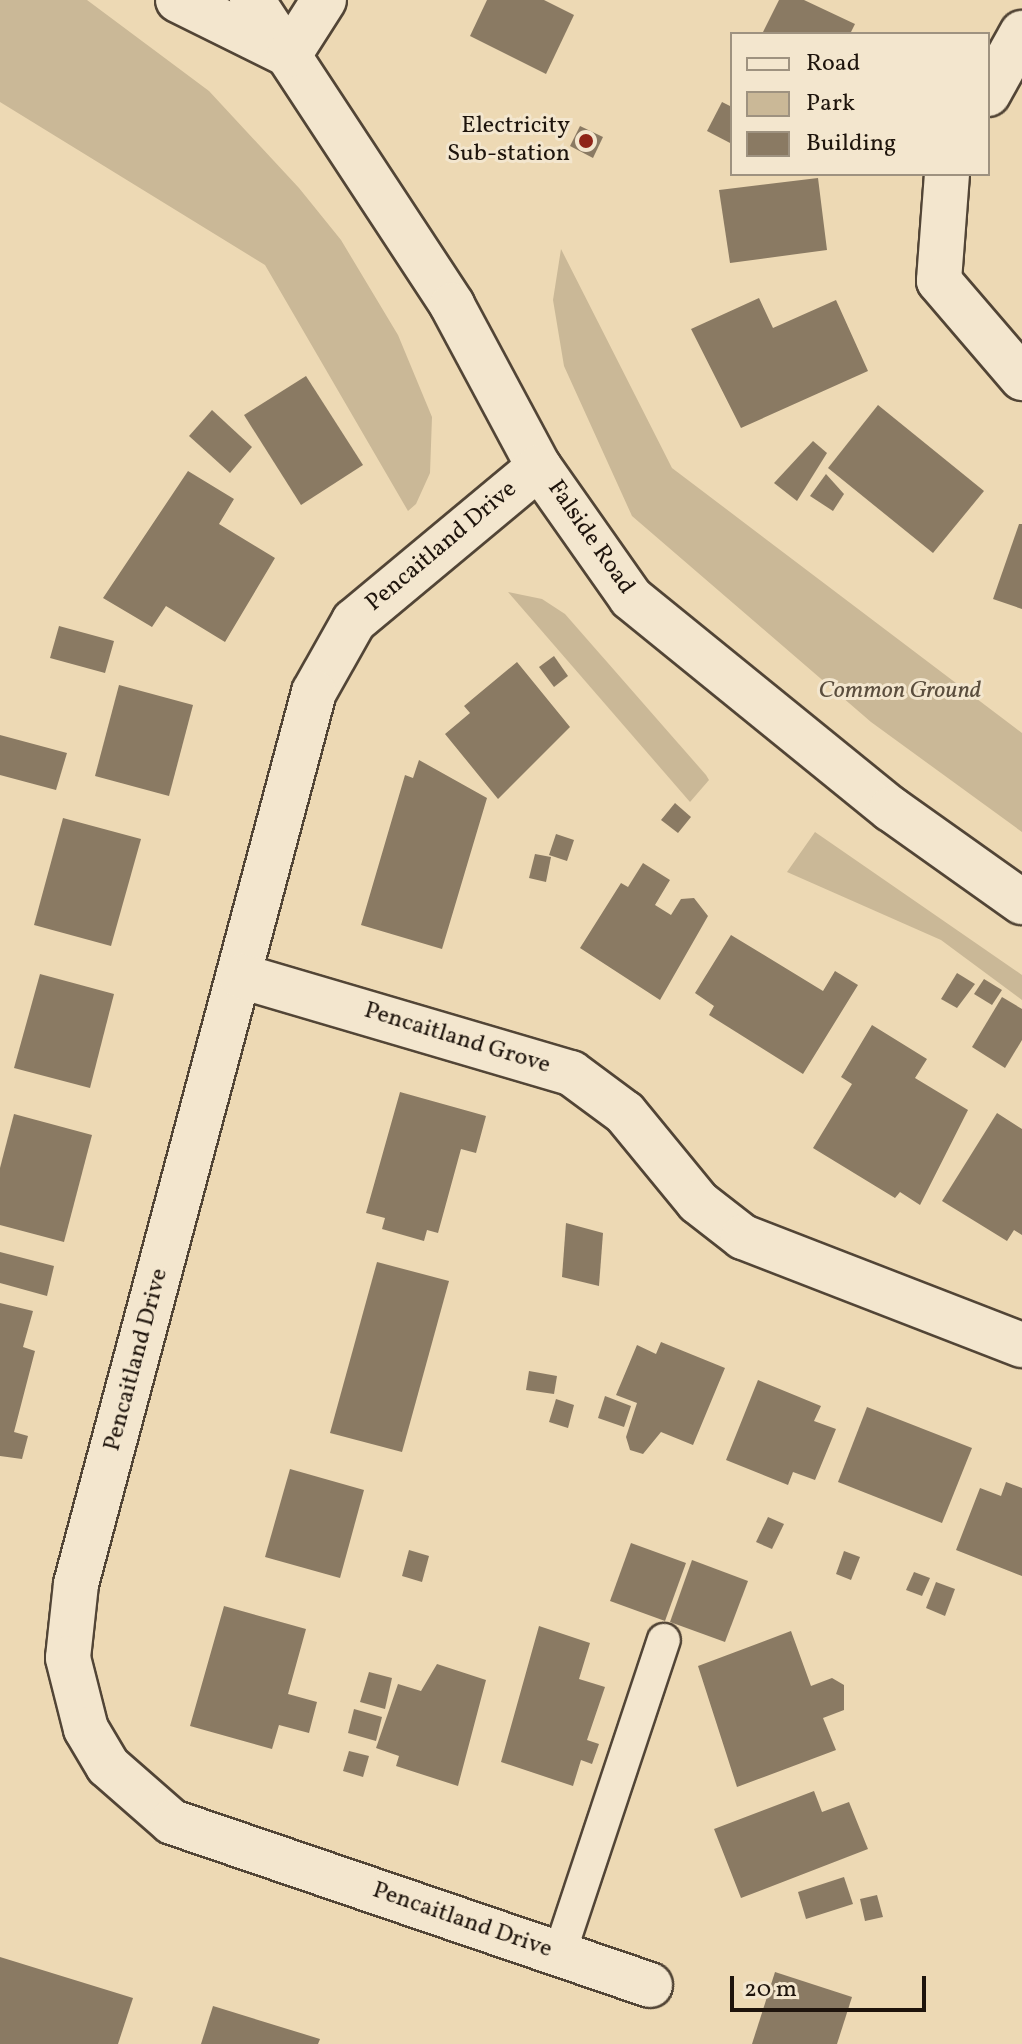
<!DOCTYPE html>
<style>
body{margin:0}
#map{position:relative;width:1022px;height:2044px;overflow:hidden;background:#edd9b4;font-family:Vollkorn,serif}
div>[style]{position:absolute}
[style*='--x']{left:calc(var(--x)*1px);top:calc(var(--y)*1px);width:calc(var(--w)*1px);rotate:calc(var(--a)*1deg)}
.green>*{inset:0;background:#cab897}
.building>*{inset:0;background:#8a7a63}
.roads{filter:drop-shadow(2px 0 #524536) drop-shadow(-2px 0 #524536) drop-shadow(0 2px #524536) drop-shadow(0 -2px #524536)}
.service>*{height:32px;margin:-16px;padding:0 16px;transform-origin:16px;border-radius:16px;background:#f3e6ce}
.minor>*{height:44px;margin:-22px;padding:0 22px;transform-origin:22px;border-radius:22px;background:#f3e6ce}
.dots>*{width:22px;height:22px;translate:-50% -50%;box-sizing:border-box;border:4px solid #f3e6ce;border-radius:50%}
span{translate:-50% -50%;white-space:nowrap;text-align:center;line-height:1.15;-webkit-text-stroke:6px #f3e6ce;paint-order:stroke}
.poi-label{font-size:24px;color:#1e140c}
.right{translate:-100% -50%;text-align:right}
.street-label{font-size:24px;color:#1e140c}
.park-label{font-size:24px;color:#5a4d3d;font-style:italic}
.legend{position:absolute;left:730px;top:32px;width:260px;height:144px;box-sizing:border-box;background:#f3e6ce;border:2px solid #9e9280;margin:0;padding:10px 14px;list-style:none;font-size:24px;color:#1e140c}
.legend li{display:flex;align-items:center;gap:16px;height:40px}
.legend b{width:40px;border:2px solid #9e9280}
.scale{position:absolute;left:730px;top:1976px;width:196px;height:36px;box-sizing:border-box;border:4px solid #1e140c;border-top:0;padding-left:10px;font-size:24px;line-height:28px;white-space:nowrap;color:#1e140c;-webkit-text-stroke:6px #f3e6ce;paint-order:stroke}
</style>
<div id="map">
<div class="green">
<i style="clip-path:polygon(0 0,87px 0,209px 91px,299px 188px,341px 240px,398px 335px,432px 417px,430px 473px,416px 504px,408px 511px,265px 265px,0 102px)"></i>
<i style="clip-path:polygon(561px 249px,672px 468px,1022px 733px,1022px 832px,871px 722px,632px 516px,564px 366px,553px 300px)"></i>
<i style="clip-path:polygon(508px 592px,542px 599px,565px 614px,706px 775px,709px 780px,690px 802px)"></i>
<i style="clip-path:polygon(815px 832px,1022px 975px,1022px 1000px,941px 940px,787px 872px)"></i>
</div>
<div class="building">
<i style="clip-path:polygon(487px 0,544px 0,574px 15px,546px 74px,470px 36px)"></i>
<i style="clip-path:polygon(779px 0,804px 0,855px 24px,850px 34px,762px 34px)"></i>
<i style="clip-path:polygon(722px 102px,732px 107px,732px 144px,707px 131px)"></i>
<i style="clip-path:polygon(580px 126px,603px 137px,593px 158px,570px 146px)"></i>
<i style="clip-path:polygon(818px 178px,827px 250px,730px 263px,719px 190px)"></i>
<i style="clip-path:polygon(759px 298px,773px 328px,836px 300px,868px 371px,741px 428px,691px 329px)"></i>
<i style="clip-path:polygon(306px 376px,363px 465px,301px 505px,244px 415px)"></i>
<i style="clip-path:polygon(878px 405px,984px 491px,933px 553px,828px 468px)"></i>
<i style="clip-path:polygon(212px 410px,252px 447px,230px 473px,189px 436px)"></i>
<i style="clip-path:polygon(813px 441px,827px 453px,797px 501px,774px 483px)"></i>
<i style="clip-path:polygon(188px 471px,234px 499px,219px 524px,275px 558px,225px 642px,166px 606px,152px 627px,103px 598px)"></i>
<i style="clip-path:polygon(826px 474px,844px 494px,833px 511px,810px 496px)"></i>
<i style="clip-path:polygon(1019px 524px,1022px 524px,1022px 609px,993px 599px)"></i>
<i style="clip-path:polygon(59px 626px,114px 641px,105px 673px,50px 658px)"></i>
<i style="clip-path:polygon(554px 656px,568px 676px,554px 687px,539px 667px)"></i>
<i style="clip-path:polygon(517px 662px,570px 727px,498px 799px,445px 734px,470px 713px,464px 706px)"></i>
<i style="clip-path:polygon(119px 685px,193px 705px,169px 796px,95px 776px)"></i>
<i style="clip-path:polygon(0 735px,67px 753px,56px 790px,0 775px)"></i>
<i style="clip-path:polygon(419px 760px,487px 798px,442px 949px,361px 925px,405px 775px,413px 778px)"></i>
<i style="clip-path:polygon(675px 803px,691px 817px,678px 833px,661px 820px)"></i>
<i style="clip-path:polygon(63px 818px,141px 839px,111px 946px,34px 925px)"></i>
<i style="clip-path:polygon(556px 834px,574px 840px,567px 861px,549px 855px)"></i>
<i style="clip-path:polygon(535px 854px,551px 857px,546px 882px,529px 878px)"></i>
<i style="clip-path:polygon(643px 863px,670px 880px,655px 905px,671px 915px,681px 899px,694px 898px,708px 916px,660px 1000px,580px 948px,621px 883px,628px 887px)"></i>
<i style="clip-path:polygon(731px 935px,823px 991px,835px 971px,858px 985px,803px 1074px,709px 1015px,714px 1006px,695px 993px)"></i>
<i style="clip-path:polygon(957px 973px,975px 984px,957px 1008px,941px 999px)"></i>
<i style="clip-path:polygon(40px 974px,114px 994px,90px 1088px,14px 1068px)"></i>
<i style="clip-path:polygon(984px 979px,1002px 990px,992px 1005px,974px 994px)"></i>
<i style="clip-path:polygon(1002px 997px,1022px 1009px,1022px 1040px,1005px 1068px,972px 1047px)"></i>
<i style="clip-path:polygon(872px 1025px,927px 1059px,915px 1078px,968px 1110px,920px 1205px,900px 1192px,895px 1198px,813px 1148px,852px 1084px,841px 1077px)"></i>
<i style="clip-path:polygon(400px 1092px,486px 1116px,476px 1153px,461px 1149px,438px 1233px,427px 1230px,424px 1241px,382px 1229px,385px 1218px,366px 1213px)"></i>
<i style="clip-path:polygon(997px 1113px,1022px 1129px,1022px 1235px,1014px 1230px,1007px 1241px,942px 1201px)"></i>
<i style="clip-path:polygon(14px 1114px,92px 1135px,64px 1242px,0 1225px,0 1168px)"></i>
<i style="clip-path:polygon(566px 1223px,603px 1233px,599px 1286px,562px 1277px)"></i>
<i style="clip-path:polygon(0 1252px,54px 1266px,47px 1296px,0 1283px)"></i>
<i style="clip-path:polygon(377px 1262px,449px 1281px,402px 1452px,330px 1433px)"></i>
<i style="clip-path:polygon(0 1303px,33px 1311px,23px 1347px,35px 1351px,14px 1432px,28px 1436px,22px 1459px,0 1456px)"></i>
<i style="clip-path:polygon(661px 1342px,725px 1368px,693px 1445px,661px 1432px,643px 1454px,630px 1450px,626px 1437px,637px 1403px,616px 1395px,637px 1345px,656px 1354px)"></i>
<i style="clip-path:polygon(529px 1371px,557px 1376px,554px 1394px,526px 1390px)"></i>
<i style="clip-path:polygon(758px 1380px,821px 1406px,814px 1421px,836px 1429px,815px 1480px,793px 1472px,788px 1485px,726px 1460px)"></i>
<i style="clip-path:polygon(605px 1396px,631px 1406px,624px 1427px,598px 1418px)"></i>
<i style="clip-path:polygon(556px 1399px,574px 1405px,568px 1428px,549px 1422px)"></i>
<i style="clip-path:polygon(867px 1407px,972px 1448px,942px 1523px,838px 1482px)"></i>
<i style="clip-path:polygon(290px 1469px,364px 1490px,340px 1578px,265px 1557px)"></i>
<i style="clip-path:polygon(1006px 1482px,1022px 1488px,1022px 1576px,956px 1550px,980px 1488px,1001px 1496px)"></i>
<i style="clip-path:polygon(768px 1517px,784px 1524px,772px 1549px,756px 1542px)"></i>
<i style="clip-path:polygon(631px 1543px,686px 1563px,665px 1621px,610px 1601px)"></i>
<i style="clip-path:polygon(409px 1550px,429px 1556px,422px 1582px,402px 1576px)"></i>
<i style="clip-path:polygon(844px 1551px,860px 1557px,851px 1580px,836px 1574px)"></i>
<i style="clip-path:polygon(692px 1560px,748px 1581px,725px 1642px,670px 1622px)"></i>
<i style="clip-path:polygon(914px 1572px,930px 1578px,922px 1596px,906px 1590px)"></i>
<i style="clip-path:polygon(936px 1582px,955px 1589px,945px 1616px,926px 1608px)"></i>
<i style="clip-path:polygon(224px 1606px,306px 1629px,288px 1694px,317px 1702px,309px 1733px,279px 1725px,272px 1749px,190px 1726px)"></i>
<i style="clip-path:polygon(539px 1626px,590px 1643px,579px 1679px,605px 1687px,587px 1740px,599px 1744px,592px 1764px,581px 1760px,573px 1786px,501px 1762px)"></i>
<i style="clip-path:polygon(791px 1631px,811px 1686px,832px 1678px,844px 1685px,844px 1710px,823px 1718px,836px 1750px,737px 1787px,698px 1666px)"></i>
<i style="clip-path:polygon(437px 1664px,486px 1680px,458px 1786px,396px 1766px,399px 1756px,376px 1748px,398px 1684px,421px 1691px)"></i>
<i style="clip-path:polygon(369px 1672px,392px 1678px,385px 1709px,360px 1702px)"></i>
<i style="clip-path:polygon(354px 1709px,382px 1717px,376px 1741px,348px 1733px)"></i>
<i style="clip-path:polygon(349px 1751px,369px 1756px,363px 1777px,343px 1771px)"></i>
<i style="clip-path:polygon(814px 1791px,822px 1812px,849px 1802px,868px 1849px,741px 1898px,714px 1829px)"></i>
<i style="clip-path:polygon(844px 1877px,853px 1904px,806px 1919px,798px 1892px)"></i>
<i style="clip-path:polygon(877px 1895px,883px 1917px,865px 1921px,860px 1899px)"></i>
<i style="clip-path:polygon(0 1957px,133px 1998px,118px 2044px,0 2044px)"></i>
<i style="clip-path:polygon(775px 1972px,852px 1997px,837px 2044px,752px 2044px)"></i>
<i style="clip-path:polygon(213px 2006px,320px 2039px,318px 2044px,201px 2044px)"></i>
</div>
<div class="roads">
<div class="service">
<i style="--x:559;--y:1955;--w:332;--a:-71.6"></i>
</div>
<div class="minor">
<i style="--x:178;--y:0;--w:124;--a:26.4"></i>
<i style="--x:252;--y:0;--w:365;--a:56.7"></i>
<i style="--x:452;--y:305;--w:184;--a:61.8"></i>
<i style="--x:539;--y:467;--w:160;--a:54.9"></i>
<i style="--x:631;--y:598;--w:335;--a:39.1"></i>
<i style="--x:891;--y:809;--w:161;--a:35.4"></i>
<i style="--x:289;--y:55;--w:65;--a:-57.5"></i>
<i style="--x:988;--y:94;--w:70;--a:-60.9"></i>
<i style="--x:947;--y:174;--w:107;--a:94.3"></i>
<i style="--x:939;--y:281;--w:128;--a:49.4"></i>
<i style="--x:539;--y:467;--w:241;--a:140.2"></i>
<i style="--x:354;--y:621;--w:81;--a:119.4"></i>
<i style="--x:314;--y:692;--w:923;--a:104.94"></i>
<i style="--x:76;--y:1584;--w:74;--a:96.2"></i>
<i style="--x:68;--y:1658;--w:73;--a:75.8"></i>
<i style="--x:86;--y:1729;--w:43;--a:59.3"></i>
<i style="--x:108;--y:1766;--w:85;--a:41.2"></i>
<i style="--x:172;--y:1822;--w:505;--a:18.83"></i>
<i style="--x:241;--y:976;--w:344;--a:16.4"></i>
<i style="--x:571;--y:1073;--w:67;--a:36.5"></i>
<i style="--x:625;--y:1113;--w:115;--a:50.6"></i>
<i style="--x:698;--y:1202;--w:57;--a:37.9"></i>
<i style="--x:743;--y:1237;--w:299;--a:21.2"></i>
</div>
</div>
<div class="dots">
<i style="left:586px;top:141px;background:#8f2418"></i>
</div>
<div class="poi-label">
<span class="right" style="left:570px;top:141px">Electricity<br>Sub-station</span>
</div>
<div class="street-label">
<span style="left:590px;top:538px;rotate:55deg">Falside Road</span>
<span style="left:442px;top:547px;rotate:-40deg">Pencaitland Drive</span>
<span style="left:457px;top:1039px;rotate:17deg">Pencaitland Grove</span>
<span style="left:137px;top:1360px;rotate:-75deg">Pencaitland Drive</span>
<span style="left:462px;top:1921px;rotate:19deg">Pencaitland Drive</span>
</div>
<div class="park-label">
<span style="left:900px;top:692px">Common Ground</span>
</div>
<ul class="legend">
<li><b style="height:10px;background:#f3e6ce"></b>Road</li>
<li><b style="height:22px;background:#cab897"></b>Park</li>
<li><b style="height:22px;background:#8a7a63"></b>Building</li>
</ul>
<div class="scale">20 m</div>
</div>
